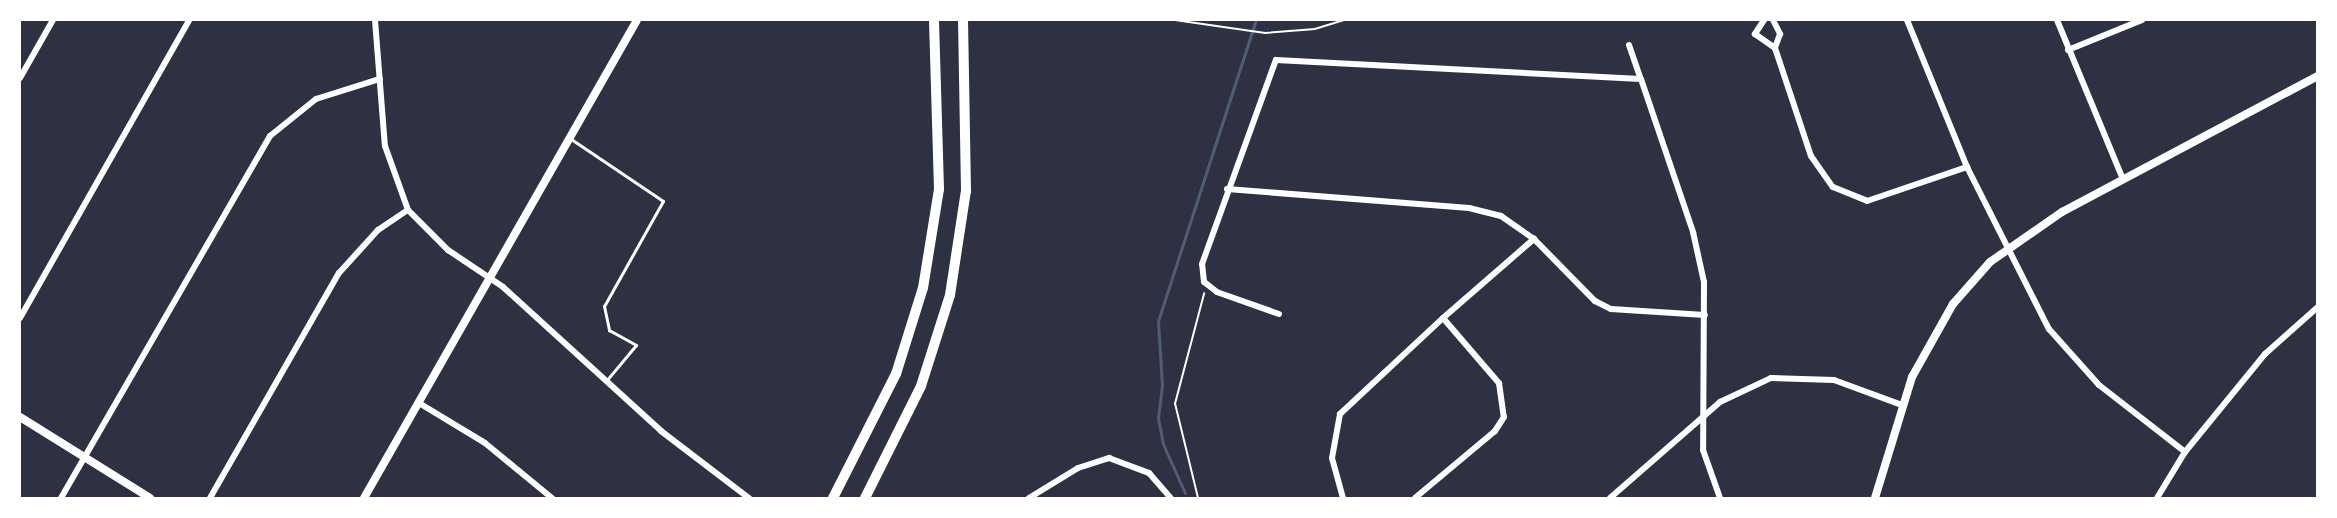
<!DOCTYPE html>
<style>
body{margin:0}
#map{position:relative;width:2337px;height:518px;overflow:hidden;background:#2d3142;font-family:Roboto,sans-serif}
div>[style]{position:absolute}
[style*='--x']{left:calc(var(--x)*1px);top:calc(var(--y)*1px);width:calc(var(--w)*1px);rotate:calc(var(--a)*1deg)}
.stream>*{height:3px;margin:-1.5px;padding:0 1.5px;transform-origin:1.5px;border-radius:1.5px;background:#4f5d75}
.path>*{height:1.5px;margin:-0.75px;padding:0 0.75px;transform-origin:0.75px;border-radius:0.75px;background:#fff}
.service>*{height:3px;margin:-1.5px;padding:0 1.5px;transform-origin:1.5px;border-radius:1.5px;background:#fff}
.minor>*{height:6px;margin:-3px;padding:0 3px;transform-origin:3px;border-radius:3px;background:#fff}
.tertiary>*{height:8px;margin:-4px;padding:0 4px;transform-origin:4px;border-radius:4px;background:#fff}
.motorway>*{height:10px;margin:-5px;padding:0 5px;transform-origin:5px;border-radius:5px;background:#fff}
span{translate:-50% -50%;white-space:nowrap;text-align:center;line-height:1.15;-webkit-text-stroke:6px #fff;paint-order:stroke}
.frame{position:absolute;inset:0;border:21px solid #fff;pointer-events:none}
</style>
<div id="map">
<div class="stream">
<i style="--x:1185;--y:493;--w:54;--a:-114.2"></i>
<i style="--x:1163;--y:444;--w:26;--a:-101"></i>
<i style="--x:1158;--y:418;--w:32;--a:-83"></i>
<i style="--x:1162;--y:386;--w:65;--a:-93.5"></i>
<i style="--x:1158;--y:321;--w:317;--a:-72"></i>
</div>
<div class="path">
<i style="--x:1175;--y:20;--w:91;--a:8.2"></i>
<i style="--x:1265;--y:33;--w:50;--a:-4.6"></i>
<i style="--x:1315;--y:29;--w:30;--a:-17"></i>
<i style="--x:1198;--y:498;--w:97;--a:-103.7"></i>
<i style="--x:1175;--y:404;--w:114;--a:-75.2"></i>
</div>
<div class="service">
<i style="--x:571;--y:139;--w:111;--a:34"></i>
<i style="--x:663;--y:201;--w:120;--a:119.3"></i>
<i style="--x:604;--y:306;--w:25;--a:78"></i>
<i style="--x:609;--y:330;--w:31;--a:29"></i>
<i style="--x:636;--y:345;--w:47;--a:129.8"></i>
</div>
<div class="minor">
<i style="--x:375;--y:20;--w:126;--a:85.5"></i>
<i style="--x:385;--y:146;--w:68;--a:70.2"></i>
<i style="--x:408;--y:210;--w:57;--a:45"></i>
<i style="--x:448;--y:250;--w:66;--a:33.9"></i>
<i style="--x:503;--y:287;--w:214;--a:42.3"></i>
<i style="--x:661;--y:431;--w:111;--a:37.3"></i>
<i style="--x:1764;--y:20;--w:17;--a:123"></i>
<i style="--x:1755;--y:34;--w:24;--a:35"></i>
<i style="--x:1773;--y:20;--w:16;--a:63"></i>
<i style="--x:1780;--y:34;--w:15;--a:110"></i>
<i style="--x:1907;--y:20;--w:159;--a:67.8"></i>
<i style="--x:1967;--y:167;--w:182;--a:63.2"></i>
<i style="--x:2049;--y:329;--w:75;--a:48.2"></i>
<i style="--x:2099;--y:385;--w:109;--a:37.9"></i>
<i style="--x:2057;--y:20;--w:172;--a:67.5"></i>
<i style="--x:1629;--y:45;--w:36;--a:71"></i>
<i style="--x:1775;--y:48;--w:114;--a:71.6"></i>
<i style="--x:1811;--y:156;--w:38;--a:55"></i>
<i style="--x:1833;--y:187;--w:37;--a:22"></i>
<i style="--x:1867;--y:201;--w:106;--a:-18.8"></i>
<i style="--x:2068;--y:50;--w:80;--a:-22.1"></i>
<i style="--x:20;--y:78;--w:67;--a:-60.4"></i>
<i style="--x:1227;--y:189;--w:243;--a:4.5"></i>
<i style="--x:1469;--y:208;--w:33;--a:14"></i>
<i style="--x:1501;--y:216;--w:40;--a:34.9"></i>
<i style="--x:1534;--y:239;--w:87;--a:45.5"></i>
<i style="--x:1595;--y:301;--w:18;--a:27"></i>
<i style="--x:1611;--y:309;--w:94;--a:3.7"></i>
<i style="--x:1279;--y:314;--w:66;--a:-160.5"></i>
<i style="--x:1217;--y:292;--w:16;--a:-142"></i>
<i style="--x:1204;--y:282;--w:18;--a:-96"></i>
<i style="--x:1202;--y:264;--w:217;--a:-70.1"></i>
<i style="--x:1276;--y:60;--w:365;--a:3"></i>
<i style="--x:1641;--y:79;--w:162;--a:71.2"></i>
<i style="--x:1693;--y:232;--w:51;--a:77.6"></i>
<i style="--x:1704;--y:282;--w:168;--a:90.3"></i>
<i style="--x:1703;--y:450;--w:51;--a:70.5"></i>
<i style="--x:20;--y:318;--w:343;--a:-60.4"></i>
<i style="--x:1443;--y:318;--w:121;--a:-41"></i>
<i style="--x:419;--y:403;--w:77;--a:31.2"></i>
<i style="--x:485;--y:443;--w:87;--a:39.4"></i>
<i style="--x:61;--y:498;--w:418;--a:-60"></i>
<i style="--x:270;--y:136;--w:59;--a:-38.8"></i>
<i style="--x:316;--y:99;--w:67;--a:-17.4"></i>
<i style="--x:210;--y:498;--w:259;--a:-60.2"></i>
<i style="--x:339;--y:273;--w:58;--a:-47.8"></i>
<i style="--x:378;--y:230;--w:36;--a:-34"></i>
<i style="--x:1029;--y:498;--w:57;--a:-31.5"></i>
<i style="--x:1078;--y:468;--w:33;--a:-18"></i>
<i style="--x:1109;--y:458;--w:43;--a:20.6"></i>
<i style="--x:1149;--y:473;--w:33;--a:49"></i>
<i style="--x:1343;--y:498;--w:41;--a:-105.4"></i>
<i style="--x:1332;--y:458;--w:45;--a:-79.7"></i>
<i style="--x:1340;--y:414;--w:141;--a:-43"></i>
<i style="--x:1443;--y:318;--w:86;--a:49.3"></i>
<i style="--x:1499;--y:383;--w:34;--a:82"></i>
<i style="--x:1504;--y:417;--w:17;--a:123"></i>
<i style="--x:1495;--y:431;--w:104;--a:140.1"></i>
<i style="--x:1610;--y:498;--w:146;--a:-41.1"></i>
<i style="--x:1720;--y:402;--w:56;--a:-25.2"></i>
<i style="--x:1771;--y:378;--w:63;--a:1.8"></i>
<i style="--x:1834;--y:380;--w:72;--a:20.2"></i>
<i style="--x:2157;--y:498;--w:54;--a:-58.7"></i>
<i style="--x:2185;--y:452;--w:127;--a:-50.8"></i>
<i style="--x:2265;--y:354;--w:71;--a:-41.6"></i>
</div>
<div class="tertiary">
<i style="--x:20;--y:417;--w:153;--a:31.9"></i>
<i style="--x:364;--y:498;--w:550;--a:-60.27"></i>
<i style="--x:1875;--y:498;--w:127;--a:-73"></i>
<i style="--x:1912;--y:377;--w:84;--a:-60.7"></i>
<i style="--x:1953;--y:304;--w:56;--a:-48.6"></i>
<i style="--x:1990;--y:262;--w:88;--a:-34.8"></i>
<i style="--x:2062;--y:212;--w:290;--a:-28"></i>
</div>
<div class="motorway">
<i style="--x:833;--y:498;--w:139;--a:-63.1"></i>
<i style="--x:896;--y:374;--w:90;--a:-72.6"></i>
<i style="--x:923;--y:288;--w:100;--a:-80.8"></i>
<i style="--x:939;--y:189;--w:169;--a:-91.7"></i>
<i style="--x:865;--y:498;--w:125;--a:-63.4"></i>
<i style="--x:921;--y:386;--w:96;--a:-72.3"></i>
<i style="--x:950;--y:295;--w:105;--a:-81.3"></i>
<i style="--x:966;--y:191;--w:171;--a:-91"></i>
</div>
<div class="frame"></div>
</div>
